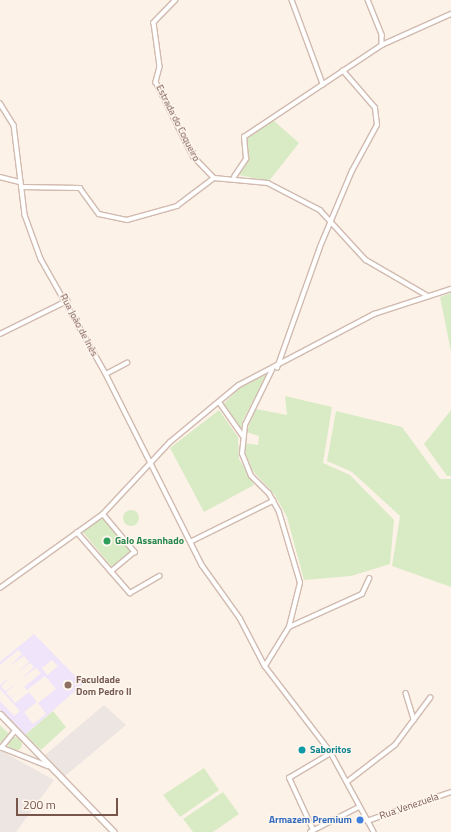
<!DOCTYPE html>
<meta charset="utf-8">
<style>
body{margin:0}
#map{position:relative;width:451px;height:832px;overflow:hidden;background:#fdf2e8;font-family:"Titillium Web",sans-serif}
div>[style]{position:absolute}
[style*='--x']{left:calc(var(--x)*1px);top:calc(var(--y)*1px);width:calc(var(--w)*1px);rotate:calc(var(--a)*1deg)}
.industrial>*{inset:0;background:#ede5e1}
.education>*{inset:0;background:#efe4f9}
.green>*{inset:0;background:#d9ebc5}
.round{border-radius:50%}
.roads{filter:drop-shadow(1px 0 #d1baaf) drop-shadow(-1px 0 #d1baaf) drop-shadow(0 1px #d1baaf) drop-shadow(0 -1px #d1baaf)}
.minor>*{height:3.5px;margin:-1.75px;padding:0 1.75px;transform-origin:1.75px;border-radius:1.75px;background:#fff}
.secondary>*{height:5px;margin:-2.5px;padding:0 2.5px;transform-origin:2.5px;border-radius:2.5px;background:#fff}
.dots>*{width:11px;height:11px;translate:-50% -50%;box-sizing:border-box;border:2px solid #fff6ee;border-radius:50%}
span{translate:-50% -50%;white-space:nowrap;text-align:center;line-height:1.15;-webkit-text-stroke:3px #fff6ee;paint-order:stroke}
.street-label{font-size:10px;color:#77554b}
.leisure-label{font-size:10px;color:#27864d;font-weight:700}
.left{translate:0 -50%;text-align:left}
.education-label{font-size:10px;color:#785e54;font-weight:700}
.culture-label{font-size:10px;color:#0d838f;font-weight:700}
.shop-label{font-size:10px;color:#366cbe;font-weight:700}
.right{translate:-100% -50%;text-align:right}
.scale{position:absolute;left:16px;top:798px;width:102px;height:18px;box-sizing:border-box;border:2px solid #77554b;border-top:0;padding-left:5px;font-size:12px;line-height:14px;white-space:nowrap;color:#77554b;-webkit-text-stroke:3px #fff6ee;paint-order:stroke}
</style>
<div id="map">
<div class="industrial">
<i style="clip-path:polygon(104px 705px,126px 725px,65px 776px,45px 755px)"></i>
<i style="clip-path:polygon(0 750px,54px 780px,16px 832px,0 832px)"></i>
</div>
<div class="education">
<i style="clip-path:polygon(evenodd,34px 634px,83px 684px,25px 735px,0 709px,0 701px,14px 716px,20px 711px,0 689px,0 685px,12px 675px,1px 686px,5px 691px,18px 683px,6px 692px,10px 698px,22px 688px,11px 698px,15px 703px,29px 692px,37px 702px,24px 712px,33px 724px,46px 714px,38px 703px,56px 689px,45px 676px,27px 690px,24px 687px,41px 673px,36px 668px,20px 680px,34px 667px,30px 663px,15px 674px,29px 662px,24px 656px,9px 666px,22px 654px,18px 650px,0 665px,0 662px,34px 634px,52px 660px,58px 666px,47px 675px,42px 668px,52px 660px)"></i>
</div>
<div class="green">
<i style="clip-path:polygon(273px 120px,299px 143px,269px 181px,239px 175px,248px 162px,246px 138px)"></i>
<i style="clip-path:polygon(451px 293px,451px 352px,440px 297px)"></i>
<i style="clip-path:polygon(267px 374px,243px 420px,241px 429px,223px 404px,244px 384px)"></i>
<i style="clip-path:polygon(285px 396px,332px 407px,323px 463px,350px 475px,394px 520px,390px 564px,351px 576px,304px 580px,287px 517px,275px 495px,251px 469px,245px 452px,244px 443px,258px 445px,259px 436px,246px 432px,256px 409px,287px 415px)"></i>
<i style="clip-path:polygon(219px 410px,238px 437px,239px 459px,254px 485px,204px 512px,170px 448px)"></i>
<i style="clip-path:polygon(451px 410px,451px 476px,447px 476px,424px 444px)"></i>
<i style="clip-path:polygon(336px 411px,402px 427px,440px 479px,451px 479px,451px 587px,392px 566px,400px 516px,352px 472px,327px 461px)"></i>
<i class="round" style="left:123px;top:510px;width:16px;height:16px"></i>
<i style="clip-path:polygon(103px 515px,132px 551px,112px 567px,82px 531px)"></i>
<i style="clip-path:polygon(53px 711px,66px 727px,41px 750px,25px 735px)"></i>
<i style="clip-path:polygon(0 725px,10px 735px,3px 743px,0 742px)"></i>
<i class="round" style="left:8px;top:737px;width:14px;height:14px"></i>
<i style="clip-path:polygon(204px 768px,219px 790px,180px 817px,163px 795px)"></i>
<i style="clip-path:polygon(223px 792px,239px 814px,213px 832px,193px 832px,183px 819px)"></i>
</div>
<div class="roads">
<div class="minor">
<i style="--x:176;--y:0;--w:32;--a:134"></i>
<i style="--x:154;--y:23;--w:44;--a:82.2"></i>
<i style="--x:160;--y:67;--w:16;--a:105"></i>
<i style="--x:156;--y:82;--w:83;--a:63.4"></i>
<i style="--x:193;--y:156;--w:30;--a:46"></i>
<i style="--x:292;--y:0;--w:90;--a:69.7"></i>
<i style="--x:368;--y:0;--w:38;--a:68"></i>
<i style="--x:382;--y:35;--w:10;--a:90"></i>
<i style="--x:0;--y:103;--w:26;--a:58"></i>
<i style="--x:14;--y:125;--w:91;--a:83"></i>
<i style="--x:25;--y:215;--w:47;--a:70"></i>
<i style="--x:41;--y:259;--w:132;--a:60.5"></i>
<i style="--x:106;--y:374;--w:214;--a:63.3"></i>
<i style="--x:202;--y:565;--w:65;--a:54.4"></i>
<i style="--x:240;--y:618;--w:54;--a:62.5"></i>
<i style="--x:265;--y:666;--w:107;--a:52.6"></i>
<i style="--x:330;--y:751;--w:92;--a:61.5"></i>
<i style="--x:0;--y:177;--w:21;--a:14"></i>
<i style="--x:234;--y:177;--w:22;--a:-56"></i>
<i style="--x:246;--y:159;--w:22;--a:-95"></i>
<i style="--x:244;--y:137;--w:119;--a:-33.7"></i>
<i style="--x:21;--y:187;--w:59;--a:1"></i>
<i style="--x:80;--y:188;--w:32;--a:54"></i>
<i style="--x:99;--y:214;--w:29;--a:12"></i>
<i style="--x:127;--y:220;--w:52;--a:-15.6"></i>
<i style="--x:177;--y:206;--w:46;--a:-37.1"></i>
<i style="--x:214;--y:178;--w:54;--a:5.3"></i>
<i style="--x:268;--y:183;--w:59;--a:27.4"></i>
<i style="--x:320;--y:210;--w:68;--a:47.4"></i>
<i style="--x:366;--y:260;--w:72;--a:30.1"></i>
<i style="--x:0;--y:334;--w:75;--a:-26.2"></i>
<i style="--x:277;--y:368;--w:128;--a:-70.4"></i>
<i style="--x:320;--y:247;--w:82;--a:-67.2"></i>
<i style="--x:352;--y:171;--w:52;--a:-61.5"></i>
<i style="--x:377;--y:125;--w:17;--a:-97"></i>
<i style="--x:375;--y:108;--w:49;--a:-130.9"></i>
<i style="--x:343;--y:71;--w:47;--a:-33.7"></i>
<i style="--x:382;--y:45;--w:76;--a:-24.2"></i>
<i style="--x:106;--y:374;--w:24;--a:-28"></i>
<i style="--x:220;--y:403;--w:39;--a:55"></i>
<i style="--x:103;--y:514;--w:50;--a:49.9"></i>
<i style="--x:135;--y:552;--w:31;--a:140"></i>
<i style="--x:77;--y:532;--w:81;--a:49"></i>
<i style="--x:130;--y:593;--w:34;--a:-30"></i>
<i style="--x:190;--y:542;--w:93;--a:-26.3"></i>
<i style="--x:0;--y:588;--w:127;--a:-35.7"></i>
<i style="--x:103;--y:514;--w:98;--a:-47.1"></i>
<i style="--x:170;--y:442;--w:89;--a:-39.6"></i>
<i style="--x:239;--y:385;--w:153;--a:-27.7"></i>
<i style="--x:374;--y:314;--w:81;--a:-18"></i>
<i style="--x:289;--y:627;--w:80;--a:-24.3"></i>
<i style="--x:362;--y:594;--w:17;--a:-65"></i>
<i style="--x:265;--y:666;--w:46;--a:-58.4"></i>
<i style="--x:289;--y:627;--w:45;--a:-76"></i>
<i style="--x:300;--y:583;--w:74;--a:-106.5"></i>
<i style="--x:279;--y:512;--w:21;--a:-119"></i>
<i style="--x:269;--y:494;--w:25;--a:-135"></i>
<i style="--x:251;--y:476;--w:24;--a:-112"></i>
<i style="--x:242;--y:454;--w:29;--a:-84"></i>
<i style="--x:245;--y:425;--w:61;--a:-63.9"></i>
<i style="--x:406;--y:693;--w:28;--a:73"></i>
<i style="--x:0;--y:747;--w:52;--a:21.6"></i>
<i style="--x:1;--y:748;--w:22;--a:-51"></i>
<i style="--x:347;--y:782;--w:61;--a:-37.6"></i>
<i style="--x:395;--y:745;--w:59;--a:-53.3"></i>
<i style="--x:367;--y:821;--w:89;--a:-19"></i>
<i style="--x:313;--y:830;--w:57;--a:-114.8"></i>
<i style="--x:289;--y:778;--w:49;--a:-30.8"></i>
<i style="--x:310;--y:832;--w:55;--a:-27"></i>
</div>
<div class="secondary">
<i style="--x:0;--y:714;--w:164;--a:46"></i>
</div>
</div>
<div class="dots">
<i style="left:107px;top:541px;background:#2e9e5b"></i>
<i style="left:68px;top:685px;background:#8d6e63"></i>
<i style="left:302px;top:750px;background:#0f9aa8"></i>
<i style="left:360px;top:820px;background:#3f7fe0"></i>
</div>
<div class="street-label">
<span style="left:178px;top:123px;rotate:63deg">Estrada do Coqueiro</span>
<span style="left:79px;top:325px;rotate:62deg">Rua João de Inês</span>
<span style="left:409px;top:806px;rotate:-19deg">Rua Venezuela</span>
</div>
<div class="leisure-label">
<span class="left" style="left:115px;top:541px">Galo Assanhado</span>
</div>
<div class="education-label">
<span class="left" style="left:76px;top:685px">Faculdade<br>Dom Pedro II</span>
</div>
<div class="culture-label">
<span class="left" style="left:310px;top:750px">Saboritos</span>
</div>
<div class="shop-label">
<span class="right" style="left:352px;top:820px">Armazem Premium</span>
</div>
<div class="scale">200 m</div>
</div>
